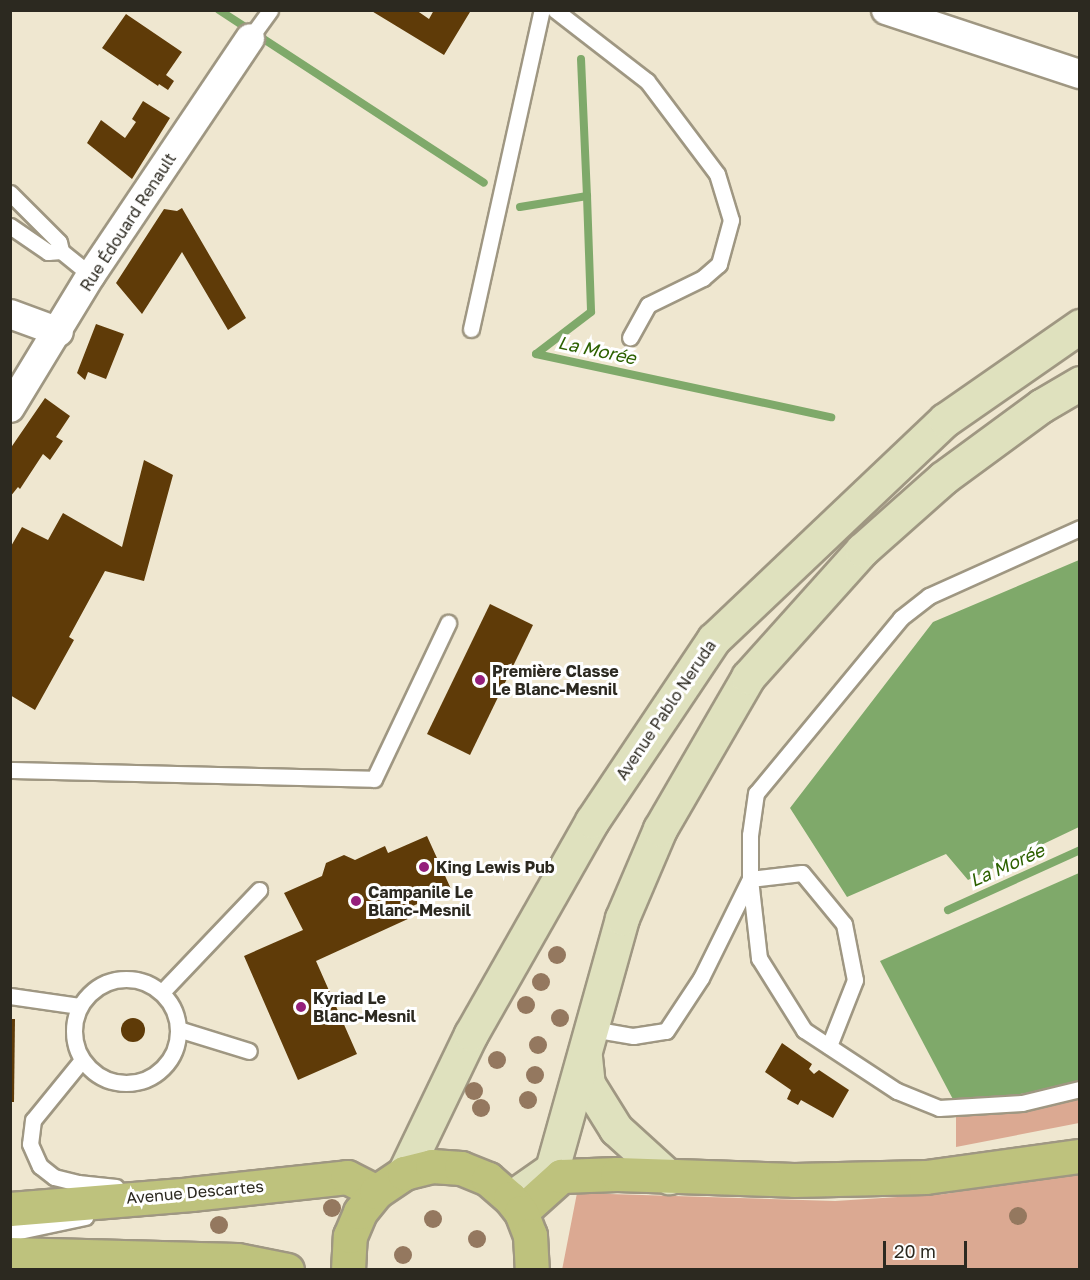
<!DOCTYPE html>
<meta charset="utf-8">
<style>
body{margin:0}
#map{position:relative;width:1090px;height:1280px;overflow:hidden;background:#efe7d0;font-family:"Golos Text",sans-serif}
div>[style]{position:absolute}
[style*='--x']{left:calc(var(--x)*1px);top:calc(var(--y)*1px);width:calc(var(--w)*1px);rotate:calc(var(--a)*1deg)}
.green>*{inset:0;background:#dba992}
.water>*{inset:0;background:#7fa96a}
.stream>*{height:8px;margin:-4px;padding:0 4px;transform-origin:4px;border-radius:4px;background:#7fa96a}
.building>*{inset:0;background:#5f3b08}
.round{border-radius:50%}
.roads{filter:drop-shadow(2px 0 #9f9782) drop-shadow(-2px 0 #9f9782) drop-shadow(0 2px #9f9782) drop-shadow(0 -2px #9f9782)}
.service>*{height:15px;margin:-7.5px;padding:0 7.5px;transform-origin:7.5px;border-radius:7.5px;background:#fff}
.service>.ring{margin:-7.5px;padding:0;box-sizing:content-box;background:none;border:15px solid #fff;border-radius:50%}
.minor>*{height:28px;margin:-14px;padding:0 14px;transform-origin:14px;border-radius:14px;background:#fff}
.secondary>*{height:33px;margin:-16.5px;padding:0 16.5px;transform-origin:16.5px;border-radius:16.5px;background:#dfe1be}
.primary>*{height:33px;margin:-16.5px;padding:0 16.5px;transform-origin:16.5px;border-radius:16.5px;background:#bec27d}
.trees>*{width:18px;height:18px;margin:-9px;border-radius:50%;background:#94785f}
.dots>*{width:16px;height:16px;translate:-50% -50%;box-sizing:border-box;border:3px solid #fff;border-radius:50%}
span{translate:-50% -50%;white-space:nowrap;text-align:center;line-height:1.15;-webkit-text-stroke:6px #fff;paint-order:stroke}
.street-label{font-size:16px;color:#2c2920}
.poi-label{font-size:16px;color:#2c2920;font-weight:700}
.left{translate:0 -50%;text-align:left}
.water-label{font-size:18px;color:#2d6101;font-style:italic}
.frame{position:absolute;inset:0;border:12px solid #2c2920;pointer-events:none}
.scale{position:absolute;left:883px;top:1241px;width:84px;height:27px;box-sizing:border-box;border:3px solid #2c2920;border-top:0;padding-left:8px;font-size:18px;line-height:21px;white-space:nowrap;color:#2c2920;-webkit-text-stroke:4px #fff;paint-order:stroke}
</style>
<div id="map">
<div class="green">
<i style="clip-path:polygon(1079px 1084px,1079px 1123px,956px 1147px,956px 1105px)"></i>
<i style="clip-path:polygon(1079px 1170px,1079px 1269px,562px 1270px,577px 1193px,835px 1201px,945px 1194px)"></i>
</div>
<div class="water">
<i style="clip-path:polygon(1079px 560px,1079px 827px,968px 880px,946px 854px,847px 897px,790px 808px,933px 622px)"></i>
<i style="clip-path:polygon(1079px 873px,1079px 1084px,956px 1105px,880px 961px)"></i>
</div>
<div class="stream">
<i style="--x:219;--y:10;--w:316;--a:33.1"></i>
<i style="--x:581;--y:59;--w:137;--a:87.5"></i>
<i style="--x:520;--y:207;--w:68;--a:-9.3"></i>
<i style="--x:587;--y:196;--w:116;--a:88"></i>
<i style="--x:591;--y:312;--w:69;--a:142.6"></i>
<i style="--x:536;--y:354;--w:302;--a:12.1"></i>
<i style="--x:948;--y:910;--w:145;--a:-24.4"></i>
</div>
<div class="building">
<i style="clip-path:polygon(370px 10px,416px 10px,429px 19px,434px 10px,470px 12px,444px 55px)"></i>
<i style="clip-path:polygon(126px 14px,182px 52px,166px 75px,174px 81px,168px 90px,159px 84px,158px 86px,102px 48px)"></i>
<i style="clip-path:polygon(143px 101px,170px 118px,132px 179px,87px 143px,101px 120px,125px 138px,136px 122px,132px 119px)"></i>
<i style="clip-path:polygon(182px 208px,246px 318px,228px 330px,182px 252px,142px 314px,116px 283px,164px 209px,177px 211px)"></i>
<i style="clip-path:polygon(96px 324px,124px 334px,106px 379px,88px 372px,85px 380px,77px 373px)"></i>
<i style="clip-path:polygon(45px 398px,70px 416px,56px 437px,63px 441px,50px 460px,43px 454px,20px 489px,18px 487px,10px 497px,10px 449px)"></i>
<i style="clip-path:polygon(144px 460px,173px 475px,144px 581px,105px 571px,69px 637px,74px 640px,35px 710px,10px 695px,10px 548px,22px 527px,48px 540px,63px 513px,122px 547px)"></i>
<i style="clip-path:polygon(490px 604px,533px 625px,470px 755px,427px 734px)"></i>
<i style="clip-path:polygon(427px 836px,451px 889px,406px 909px,410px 918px,316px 961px,357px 1054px,298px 1080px,244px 956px,303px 930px,284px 893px,322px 876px,326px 863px,344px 855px,355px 860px,385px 846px,388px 853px)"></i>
<i class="round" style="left:121px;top:1018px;width:24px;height:24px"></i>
<i style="clip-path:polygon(10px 1019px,15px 1019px,14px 1102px,10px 1102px)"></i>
<i style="clip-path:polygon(782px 1043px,812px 1064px,809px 1069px,814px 1074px,819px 1070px,849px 1090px,833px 1118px,801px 1100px,798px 1105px,787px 1099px,791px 1090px,765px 1072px)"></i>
</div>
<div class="roads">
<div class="service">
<i style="--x:555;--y:10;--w:116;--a:37.7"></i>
<i style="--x:647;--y:81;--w:116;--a:53"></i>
<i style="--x:717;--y:174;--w:48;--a:73.1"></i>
<i style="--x:731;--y:220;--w:46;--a:105.3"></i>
<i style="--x:719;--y:264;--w:21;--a:139"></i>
<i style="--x:703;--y:278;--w:61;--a:153.9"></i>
<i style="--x:648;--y:305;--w:37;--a:119"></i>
<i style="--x:250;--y:38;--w:34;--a:-54"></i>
<i style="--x:10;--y:193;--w:69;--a:45"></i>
<i style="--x:59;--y:242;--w:9;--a:77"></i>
<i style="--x:10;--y:226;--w:46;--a:34.4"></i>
<i style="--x:48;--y:252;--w:13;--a:-4"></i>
<i style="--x:61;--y:251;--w:38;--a:39"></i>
<i style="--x:471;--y:329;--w:327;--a:-77.5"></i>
<i style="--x:1080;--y:528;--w:166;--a:155.8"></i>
<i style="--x:929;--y:596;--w:36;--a:142"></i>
<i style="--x:901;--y:618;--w:227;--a:129.6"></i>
<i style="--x:756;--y:793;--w:42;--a:98.1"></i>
<i style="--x:750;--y:835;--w:44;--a:90"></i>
<i style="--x:750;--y:879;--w:80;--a:83.5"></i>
<i style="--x:759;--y:958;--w:85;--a:58"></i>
<i style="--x:804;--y:1030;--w:111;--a:33.3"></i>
<i style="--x:897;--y:1091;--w:45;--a:22"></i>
<i style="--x:939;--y:1108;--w:83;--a:-3.4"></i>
<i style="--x:1022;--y:1103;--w:60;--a:-13.6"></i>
<i style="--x:10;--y:770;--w:364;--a:1.4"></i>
<i style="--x:374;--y:779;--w:173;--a:-64.6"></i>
<i class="ring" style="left:74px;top:979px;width:89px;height:89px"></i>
<i style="--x:162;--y:992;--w:141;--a:-46.4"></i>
<i style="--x:10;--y:996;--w:70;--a:8.2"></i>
<i style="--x:178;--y:1029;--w:74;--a:17.2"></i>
<i style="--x:592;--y:1029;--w:42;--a:9.7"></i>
<i style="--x:633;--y:1036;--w:33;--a:-9"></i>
<i style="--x:666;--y:1031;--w:64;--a:-56.6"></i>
<i style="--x:701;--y:978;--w:110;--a:-63.7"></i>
<i style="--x:750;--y:879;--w:52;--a:-6.6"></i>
<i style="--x:802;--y:873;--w:66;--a:50.5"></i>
<i style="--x:844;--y:924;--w:57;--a:78.9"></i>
<i style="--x:855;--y:980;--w:71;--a:111.5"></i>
<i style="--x:82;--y:1060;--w:77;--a:129.2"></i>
<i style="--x:33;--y:1120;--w:24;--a:97"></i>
<i style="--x:30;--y:1144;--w:24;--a:66"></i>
<i style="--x:40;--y:1166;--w:18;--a:38"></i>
<i style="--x:54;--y:1177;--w:25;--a:14"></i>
<i style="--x:78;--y:1183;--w:38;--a:6"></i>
<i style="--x:10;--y:1233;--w:77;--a:-12"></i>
</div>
<div class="minor">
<i style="--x:886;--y:10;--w:204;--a:18.3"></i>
<i style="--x:10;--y:314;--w:52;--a:20.2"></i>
<i style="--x:10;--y:408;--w:156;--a:-58.7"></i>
<i style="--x:91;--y:275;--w:285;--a:-56.1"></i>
</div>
<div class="secondary">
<i style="--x:585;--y:1057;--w:27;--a:84"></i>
<i style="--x:588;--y:1084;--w:53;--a:58.1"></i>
<i style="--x:616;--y:1129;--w:72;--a:42.2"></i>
<i style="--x:404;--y:1173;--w:154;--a:-64.3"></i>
<i style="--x:471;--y:1034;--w:245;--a:-60.4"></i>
<i style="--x:592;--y:821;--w:219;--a:-56.2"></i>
<i style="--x:714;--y:639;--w:318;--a:-43.5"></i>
<i style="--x:945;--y:420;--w:165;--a:-34.8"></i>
<i style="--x:522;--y:1190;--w:37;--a:-35"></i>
<i style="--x:552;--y:1169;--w:261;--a:-74.4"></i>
<i style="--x:622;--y:918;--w:97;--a:-66.9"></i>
<i style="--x:660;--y:829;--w:176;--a:-59.9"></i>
<i style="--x:748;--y:677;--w:171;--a:-48.1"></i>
<i style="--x:862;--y:550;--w:108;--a:-41.6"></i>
<i style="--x:943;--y:478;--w:122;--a:-36.3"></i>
<i style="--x:1041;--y:406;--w:45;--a:-30.5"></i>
</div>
<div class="primary">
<i style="--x:10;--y:1209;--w:182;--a:-4.7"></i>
<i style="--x:191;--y:1194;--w:157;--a:-6.2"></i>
<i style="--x:347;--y:1177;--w:33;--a:27"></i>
<i style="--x:521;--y:1212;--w:54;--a:-42"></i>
<i style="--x:561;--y:1176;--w:56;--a:-2"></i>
<i style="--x:617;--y:1174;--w:177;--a:1.9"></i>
<i style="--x:794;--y:1180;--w:132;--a:-1.3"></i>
<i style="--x:926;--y:1177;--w:155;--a:-7.8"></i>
<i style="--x:10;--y:1254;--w:227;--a:1.5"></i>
<i style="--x:237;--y:1260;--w:51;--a:11.3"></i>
<i style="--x:348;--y:1270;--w:34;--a:-87"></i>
<i style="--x:350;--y:1236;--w:26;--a:-67"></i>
<i style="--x:360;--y:1212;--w:26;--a:-51"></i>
<i style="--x:376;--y:1192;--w:34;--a:-34"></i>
<i style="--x:404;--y:1173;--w:29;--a:-14"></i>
<i style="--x:432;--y:1166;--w:29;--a:4"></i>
<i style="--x:461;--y:1168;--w:29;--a:22"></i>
<i style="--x:488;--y:1179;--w:29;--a:41"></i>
<i style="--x:510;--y:1198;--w:18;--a:52"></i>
<i style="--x:521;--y:1212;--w:25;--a:69"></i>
<i style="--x:530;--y:1235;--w:35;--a:87"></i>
</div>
</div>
<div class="trees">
<i style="left:557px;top:955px"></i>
<i style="left:541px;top:982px"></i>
<i style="left:526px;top:1005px"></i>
<i style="left:560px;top:1018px"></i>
<i style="left:538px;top:1045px"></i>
<i style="left:497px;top:1060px"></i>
<i style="left:535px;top:1075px"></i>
<i style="left:474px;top:1091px"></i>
<i style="left:528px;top:1100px"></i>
<i style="left:481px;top:1108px"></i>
<i style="left:332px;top:1208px"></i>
<i style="left:1018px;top:1216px"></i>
<i style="left:433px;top:1219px"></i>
<i style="left:219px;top:1225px"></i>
<i style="left:477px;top:1239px"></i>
<i style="left:403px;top:1255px"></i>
</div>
<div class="dots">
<i style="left:480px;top:680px;background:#951f7b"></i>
<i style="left:424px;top:867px;background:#951f7b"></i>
<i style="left:356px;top:901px;background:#951f7b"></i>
<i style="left:301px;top:1007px;background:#951f7b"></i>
</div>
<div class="street-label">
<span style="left:128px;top:222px;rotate:-57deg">Rue Édouard Renault</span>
<span style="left:666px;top:710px;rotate:-56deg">Avenue Pablo Neruda</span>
<span style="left:195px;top:1192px;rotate:-5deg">Avenue Descartes</span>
</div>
<div class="poi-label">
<span class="left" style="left:492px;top:680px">Première Classe<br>Le Blanc-Mesnil</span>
<span class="left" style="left:436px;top:867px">King Lewis Pub</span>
<span class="left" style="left:368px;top:901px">Campanile Le<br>Blanc-Mesnil</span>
<span class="left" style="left:313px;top:1007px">Kyriad Le<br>Blanc-Mesnil</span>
</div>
<div class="water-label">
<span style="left:597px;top:350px;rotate:12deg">La Morée</span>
<span style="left:1007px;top:865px;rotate:-24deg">La Morée</span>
</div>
<div class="frame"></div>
<div class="scale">20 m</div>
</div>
